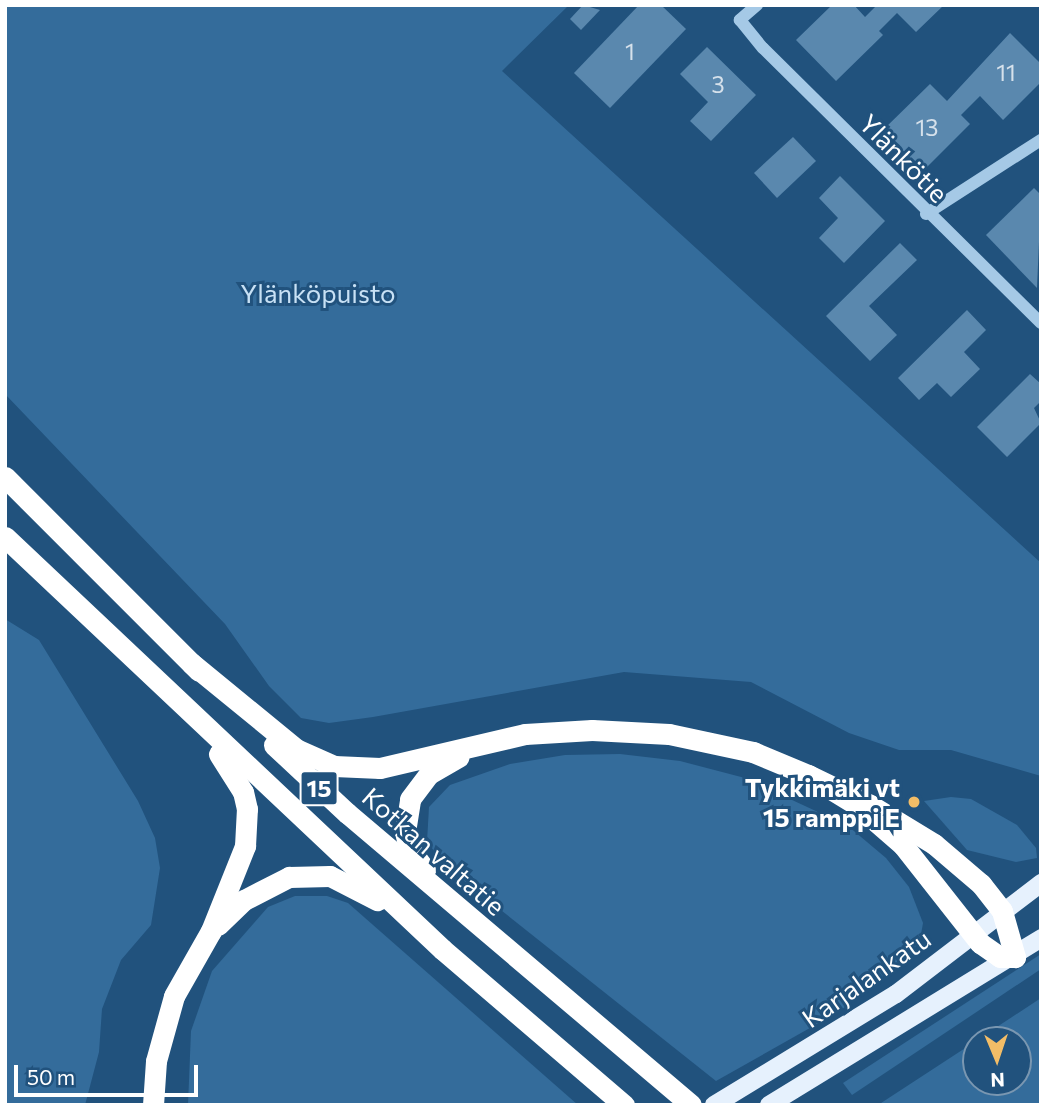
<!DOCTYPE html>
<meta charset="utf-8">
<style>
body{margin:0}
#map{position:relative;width:1046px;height:1110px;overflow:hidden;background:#21527d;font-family:Commissioner,sans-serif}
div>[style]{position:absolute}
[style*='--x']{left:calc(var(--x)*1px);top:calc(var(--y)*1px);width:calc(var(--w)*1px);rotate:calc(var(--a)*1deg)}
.green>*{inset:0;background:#346c9b}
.building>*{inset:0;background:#5a88ae}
.minor>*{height:12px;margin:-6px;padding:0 6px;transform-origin:6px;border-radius:6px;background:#a5c9e6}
.major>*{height:18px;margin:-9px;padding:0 9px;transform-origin:9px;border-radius:9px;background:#e6f1fd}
.highway>*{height:21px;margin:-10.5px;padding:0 10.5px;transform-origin:10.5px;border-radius:10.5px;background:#fff}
.dots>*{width:19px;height:19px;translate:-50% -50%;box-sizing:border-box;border:4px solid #21527d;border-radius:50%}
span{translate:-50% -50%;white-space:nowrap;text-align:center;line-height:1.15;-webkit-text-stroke:6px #21527d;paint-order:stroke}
.number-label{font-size:23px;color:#d6e1eb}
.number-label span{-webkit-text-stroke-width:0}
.shield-label span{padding:2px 5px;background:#21527d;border:2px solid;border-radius:5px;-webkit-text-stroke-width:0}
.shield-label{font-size:24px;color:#fff;font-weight:700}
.street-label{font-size:26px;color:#fff}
.park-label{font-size:26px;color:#c8e1f5}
.poi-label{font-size:26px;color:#fff;font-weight:700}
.right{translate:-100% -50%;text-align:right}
.frame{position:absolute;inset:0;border:7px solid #fff;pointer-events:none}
.north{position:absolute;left:962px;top:1026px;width:70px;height:70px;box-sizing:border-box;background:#21527d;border:2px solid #7a97b1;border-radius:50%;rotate:178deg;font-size:19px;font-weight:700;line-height:28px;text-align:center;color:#fff}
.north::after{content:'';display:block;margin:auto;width:24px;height:32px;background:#f2bd67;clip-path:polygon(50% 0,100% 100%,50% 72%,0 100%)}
.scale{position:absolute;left:14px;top:1065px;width:184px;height:32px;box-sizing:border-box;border:4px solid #fff;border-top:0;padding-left:9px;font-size:21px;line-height:24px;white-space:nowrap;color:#fff;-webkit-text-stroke:5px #21527d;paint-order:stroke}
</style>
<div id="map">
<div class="green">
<i style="clip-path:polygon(5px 5px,569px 5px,502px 71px,1041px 563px,1041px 776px,951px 750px,899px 750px,849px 733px,751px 682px,624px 672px,373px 717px,329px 723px,301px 718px,269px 686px,225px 624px,5px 394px)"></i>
<i style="clip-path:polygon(5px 619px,39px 640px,138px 801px,155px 838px,160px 868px,151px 925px,121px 960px,102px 1009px,99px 1052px,85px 1105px,5px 1105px)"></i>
<i style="clip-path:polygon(620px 754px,680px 761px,745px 778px,848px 826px,886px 858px,909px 887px,923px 923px,920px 940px,909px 955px,840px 1011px,716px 1081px,448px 868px,427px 842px,429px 807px,450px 785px,510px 764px,565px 755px)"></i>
<i style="clip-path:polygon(951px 797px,971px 799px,1017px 825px,1036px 848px,1037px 858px,1016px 862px,967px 850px,924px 801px)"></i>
<i style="clip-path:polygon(295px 896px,327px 896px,348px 903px,578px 1105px,188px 1105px,191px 1031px,212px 971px,268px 907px)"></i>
<i style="clip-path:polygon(1041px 954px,1041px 969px,852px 1095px,843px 1083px)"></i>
<i style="clip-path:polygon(1041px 998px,1041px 1105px,878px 1105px,976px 1041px,976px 1082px,1018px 1082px,1018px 1040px,977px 1040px)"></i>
</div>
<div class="building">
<i style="clip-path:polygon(583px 5px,600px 10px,581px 30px,570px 19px)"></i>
<i style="clip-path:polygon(639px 5px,661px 5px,686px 29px,610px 108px,574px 73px)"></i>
<i style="clip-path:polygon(832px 5px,854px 5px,865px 17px,877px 5px,944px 5px,916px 32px,897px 13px,879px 31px,883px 35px,836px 81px,796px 40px)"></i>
<i style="clip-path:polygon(1010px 33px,1041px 64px,1041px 82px,1003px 120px,980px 96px,961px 115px,970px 124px,923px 171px,883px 130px,930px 84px,947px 101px)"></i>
<i style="clip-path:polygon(707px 47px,756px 95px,711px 141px,690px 121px,708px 102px,680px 74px)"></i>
<i style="clip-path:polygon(793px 137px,816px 161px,777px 198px,754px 173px)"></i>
<i style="clip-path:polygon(840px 176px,885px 221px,844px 263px,819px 238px,838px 218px,819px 198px)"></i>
<i style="clip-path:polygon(1034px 188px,1041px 195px,1037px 288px,986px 235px)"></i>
<i style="clip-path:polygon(900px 243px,917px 260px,869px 306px,897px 335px,870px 361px,826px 316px)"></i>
<i style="clip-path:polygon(967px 310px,986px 330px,964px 352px,980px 369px,951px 397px,937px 383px,919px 400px,898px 378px)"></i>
<i style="clip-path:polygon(1030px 374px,1041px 384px,1041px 401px,1034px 408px,1041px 423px,1007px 457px,977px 427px)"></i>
</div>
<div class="minor">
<i style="--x:757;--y:5;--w:23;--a:139"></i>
<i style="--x:740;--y:20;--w:36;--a:51"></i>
<i style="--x:763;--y:48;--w:391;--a:44.7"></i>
<i style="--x:926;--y:214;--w:137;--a:-32.8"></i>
</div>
<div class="major">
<i style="--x:714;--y:1105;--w:213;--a:-31.4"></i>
<i style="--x:896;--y:994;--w:183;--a:-37.4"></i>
<i style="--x:769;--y:1105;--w:319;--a:-31.5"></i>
</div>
<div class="highway">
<i style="--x:5;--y:477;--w:274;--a:45"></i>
<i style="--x:5;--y:537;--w:601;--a:43.31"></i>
<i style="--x:442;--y:949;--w:240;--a:40.6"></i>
<i style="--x:191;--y:663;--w:136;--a:39.3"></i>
<i style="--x:296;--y:749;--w:42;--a:24.1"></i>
<i style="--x:334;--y:766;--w:46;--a:2.5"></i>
<i style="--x:380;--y:768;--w:149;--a:-13.2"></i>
<i style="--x:525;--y:734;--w:67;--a:-3.4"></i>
<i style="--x:592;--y:730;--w:77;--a:3"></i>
<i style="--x:669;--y:734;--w:86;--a:12.1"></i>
<i style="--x:753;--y:752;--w:60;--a:22.7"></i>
<i style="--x:808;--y:775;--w:69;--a:25.8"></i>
<i style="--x:870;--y:805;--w:75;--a:31.4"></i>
<i style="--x:934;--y:844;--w:62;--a:40.4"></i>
<i style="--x:981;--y:884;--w:34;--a:52"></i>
<i style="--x:1002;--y:911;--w:48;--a:74.2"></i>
<i style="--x:1015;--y:957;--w:15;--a:180"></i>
<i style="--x:1000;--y:957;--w:24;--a:-145"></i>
<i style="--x:980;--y:943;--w:125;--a:-128.2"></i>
<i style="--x:903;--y:845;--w:61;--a:-139"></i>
<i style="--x:857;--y:805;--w:57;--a:-148.5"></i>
<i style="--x:274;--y:745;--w:100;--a:43"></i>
<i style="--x:347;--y:813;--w:451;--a:40.3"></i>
<i style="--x:425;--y:870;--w:27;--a:-126"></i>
<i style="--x:409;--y:848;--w:16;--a:-104"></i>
<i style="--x:405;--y:832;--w:33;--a:-81"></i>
<i style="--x:410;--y:799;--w:31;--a:-53"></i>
<i style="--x:429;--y:774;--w:34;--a:-30"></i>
<i style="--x:218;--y:925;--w:36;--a:-44"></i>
<i style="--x:244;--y:900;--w:51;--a:-27.1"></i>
<i style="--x:289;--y:877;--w:41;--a:-1.4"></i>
<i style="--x:330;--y:876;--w:53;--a:27.1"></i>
<i style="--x:153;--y:1105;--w:44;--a:-86.1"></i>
<i style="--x:156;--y:1061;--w:67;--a:-74.5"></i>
<i style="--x:174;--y:996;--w:75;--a:-60.4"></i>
<i style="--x:211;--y:931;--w:92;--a:-68.2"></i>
<i style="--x:245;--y:846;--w:37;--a:-87"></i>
<i style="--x:247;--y:809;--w:17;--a:-103"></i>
<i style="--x:243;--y:792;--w:45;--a:-122.3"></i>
</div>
<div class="dots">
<i style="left:914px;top:802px;background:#f2bd67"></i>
</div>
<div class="number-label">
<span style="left:630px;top:51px">1</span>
<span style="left:1006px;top:72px">11</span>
<span style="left:718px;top:84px">3</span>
<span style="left:927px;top:127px">13</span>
</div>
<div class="shield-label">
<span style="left:319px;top:788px">15</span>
</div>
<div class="street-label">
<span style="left:904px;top:158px;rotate:45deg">Ylänkötie</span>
<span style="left:434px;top:851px;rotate:41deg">Kotkan valtatie</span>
<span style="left:866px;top:978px;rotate:-35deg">Karjalankatu</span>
</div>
<div class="park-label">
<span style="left:318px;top:293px">Ylänköpuisto</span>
</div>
<div class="poi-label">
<span class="right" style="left:900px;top:802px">Tykkimäki vt<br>15 ramppi E</span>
</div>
<div class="frame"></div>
<div class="north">N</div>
<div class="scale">50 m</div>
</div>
